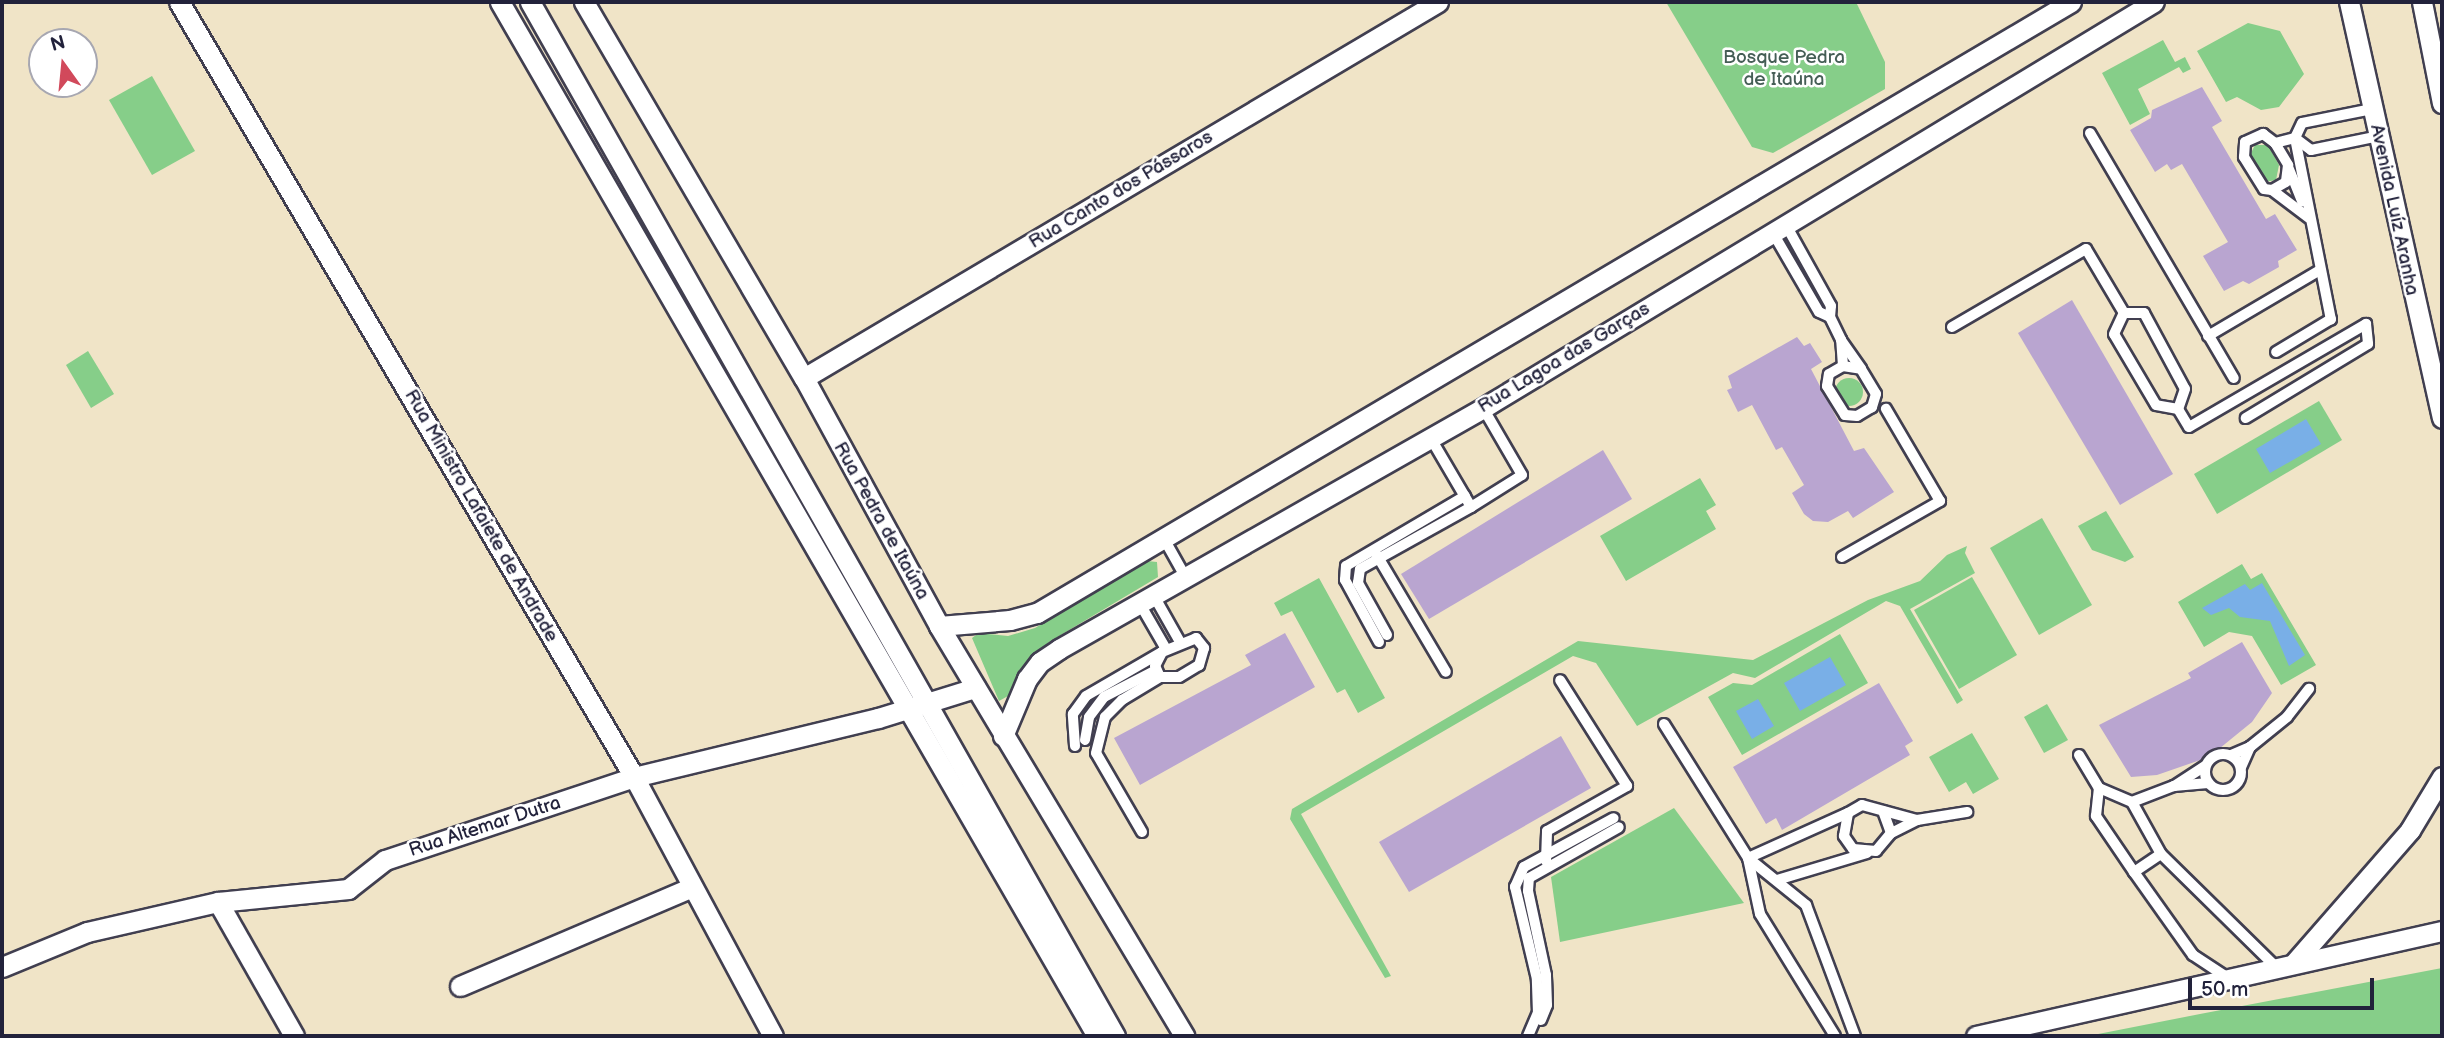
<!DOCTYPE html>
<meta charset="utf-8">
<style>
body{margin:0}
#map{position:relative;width:2444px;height:1038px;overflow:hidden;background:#f0e4c7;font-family:"Balsamiq Sans",sans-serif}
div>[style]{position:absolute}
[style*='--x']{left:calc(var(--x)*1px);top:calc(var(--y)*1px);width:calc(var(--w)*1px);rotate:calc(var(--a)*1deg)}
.green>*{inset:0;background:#86ce89}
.round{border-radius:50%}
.water>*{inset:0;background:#79afe7}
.building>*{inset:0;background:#b9a5d0}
.roads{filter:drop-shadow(2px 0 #413f50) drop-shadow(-2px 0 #413f50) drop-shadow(0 2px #413f50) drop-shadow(0 -2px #413f50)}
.lane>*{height:10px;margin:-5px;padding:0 5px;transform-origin:5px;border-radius:5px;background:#fff}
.lane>.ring{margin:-5px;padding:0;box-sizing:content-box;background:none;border:10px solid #fff;border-radius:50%}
.street>*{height:19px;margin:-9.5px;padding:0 9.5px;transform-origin:9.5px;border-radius:9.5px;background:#fff}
span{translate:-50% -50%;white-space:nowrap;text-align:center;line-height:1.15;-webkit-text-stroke:5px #fff;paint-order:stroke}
.park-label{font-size:19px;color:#455e56}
.street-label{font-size:19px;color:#22223b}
.frame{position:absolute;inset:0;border:4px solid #22223b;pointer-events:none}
.north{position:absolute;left:28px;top:28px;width:70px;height:70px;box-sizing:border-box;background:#fff;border:2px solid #a7a7b1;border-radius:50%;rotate:345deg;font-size:19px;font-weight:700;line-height:28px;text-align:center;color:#22223b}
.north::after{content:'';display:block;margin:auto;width:24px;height:32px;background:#d1495b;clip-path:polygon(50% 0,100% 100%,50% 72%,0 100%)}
.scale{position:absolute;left:2188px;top:978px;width:186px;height:32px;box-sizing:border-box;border:4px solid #22223b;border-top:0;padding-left:9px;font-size:21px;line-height:24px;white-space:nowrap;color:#22223b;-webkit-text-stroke:5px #fff;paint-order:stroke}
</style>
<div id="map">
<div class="green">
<i style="clip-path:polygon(1666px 2px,1856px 2px,1885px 62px,1885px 89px,1773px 153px,1752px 147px)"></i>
<i style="clip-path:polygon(2248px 23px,2280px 31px,2304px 74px,2279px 107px,2261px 110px,2237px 97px,2226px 102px,2197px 51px)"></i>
<i style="clip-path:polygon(2163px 40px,2175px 62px,2185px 57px,2191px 69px,2183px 73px,2179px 67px,2138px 89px,2150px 114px,2130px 125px,2102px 73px)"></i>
<i style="clip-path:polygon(152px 76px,195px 151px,152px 175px,109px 100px)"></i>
<i style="clip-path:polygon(2255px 145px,2268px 145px,2279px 165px,2276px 180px,2265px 182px,2249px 157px)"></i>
<i style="clip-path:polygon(88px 351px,114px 394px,91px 408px,66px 365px)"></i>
<i class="round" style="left:1835px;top:378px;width:28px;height:28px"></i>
<i style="clip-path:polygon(2319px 401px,2342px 440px,2217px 514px,2194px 474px)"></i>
<i style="clip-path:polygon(1700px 478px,1716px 505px,1706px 511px,1716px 529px,1626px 581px,1600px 536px)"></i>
<i style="clip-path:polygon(2106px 511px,2134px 557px,2125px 562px,2092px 550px,2078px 526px)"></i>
<i style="clip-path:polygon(2042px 518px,2092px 605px,2039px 635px,1990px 548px)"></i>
<i style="clip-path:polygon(1967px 546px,1965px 553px,1975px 573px,1910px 609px,1963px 700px,1957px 704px,1900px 606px,1886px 601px,1755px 678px,1733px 673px,1637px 726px,1596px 663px,1573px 656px,1301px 814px,1391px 976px,1385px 978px,1290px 819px,1292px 809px,1578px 641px,1753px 660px,1868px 600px,1920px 581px,1947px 555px)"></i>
<i style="clip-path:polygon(1147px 561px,1157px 562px,1158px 577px,1049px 642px,1008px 696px,999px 701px,972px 638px,979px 633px,1008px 636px,1035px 628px)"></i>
<i style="clip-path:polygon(2242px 564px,2251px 579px,2262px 573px,2316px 665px,2281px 685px,2252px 636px,2229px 632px,2204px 647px,2178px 602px)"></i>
<i style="clip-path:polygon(1972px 577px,2017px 655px,1959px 689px,1914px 610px)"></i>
<i style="clip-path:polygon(1319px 578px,1385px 698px,1358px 713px,1345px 689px,1337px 693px,1292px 611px,1281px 616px,1274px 603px)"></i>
<i style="clip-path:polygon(1840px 634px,1868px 683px,1742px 755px,1708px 697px,1733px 683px,1752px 685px)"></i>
<i style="clip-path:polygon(2047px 704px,2068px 740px,2044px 753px,2024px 717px)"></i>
<i style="clip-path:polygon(1972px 733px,1999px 779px,1973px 794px,1966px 782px,1949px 792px,1929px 757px)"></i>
<i style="clip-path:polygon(1674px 808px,1744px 903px,1560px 942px,1551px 877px)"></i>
<i style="clip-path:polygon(2442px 968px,2442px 1036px,2088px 1036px,2200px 1014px)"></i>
</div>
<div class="water">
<i style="clip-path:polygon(2306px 419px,2321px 444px,2270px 473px,2256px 449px)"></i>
<i style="clip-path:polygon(2262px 583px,2305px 655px,2289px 666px,2270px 621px,2240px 617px,2229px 608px,2211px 615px,2202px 608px,2245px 584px,2250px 590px)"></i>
<i style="clip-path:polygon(1830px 657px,1846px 685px,1800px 711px,1784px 683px)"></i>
<i style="clip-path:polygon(1758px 699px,1774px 726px,1752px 739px,1736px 711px)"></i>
</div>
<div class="building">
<i style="clip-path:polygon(2202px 87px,2222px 121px,2212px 127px,2266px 219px,2275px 214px,2297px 250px,2278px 261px,2279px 267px,2249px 284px,2243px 281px,2224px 291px,2203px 256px,2228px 242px,2182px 164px,2171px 170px,2167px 164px,2155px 172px,2130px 130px,2151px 118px,2152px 110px)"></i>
<i style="clip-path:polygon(2072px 300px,2173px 474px,2120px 505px,2018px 333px)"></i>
<i style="clip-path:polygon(1797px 337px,1804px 346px,1810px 343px,1822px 362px,1811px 369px,1854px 451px,1864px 448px,1894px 492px,1853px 518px,1848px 511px,1828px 522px,1813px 521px,1804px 514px,1792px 493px,1804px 485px,1782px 447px,1776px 450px,1752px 405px,1738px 412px,1727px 390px,1732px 388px,1728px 376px)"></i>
<i style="clip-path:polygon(1603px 450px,1632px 499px,1429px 619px,1401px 574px)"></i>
<i style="clip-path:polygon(1285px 633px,1315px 687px,1140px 785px,1114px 738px,1251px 665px,1245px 655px)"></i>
<i style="clip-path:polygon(2242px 642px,2272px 693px,2252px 722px,2209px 757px,2157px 775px,2131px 777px,2099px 725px,2191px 678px,2188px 673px)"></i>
<i style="clip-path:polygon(1879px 683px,1913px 741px,1905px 746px,1910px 755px,1782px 830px,1776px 818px,1766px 824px,1733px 767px)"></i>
<i style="clip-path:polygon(1561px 736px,1591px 788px,1409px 892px,1379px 842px)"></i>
</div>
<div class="roads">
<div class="lane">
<i style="--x:2372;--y:109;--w:71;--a:168.7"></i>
<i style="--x:2302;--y:123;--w:17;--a:115"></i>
<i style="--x:2295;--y:138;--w:20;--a:37"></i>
<i style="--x:2311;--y:150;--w:69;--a:-11.6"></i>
<i style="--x:2090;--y:133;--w:284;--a:59.6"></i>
<i style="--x:2263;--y:134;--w:15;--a:37"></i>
<i style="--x:2275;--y:143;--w:26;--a:59"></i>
<i style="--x:2288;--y:165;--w:17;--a:97"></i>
<i style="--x:2286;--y:182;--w:16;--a:150"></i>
<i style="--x:2272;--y:190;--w:8;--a:-173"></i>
<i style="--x:2264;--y:189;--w:38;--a:-122"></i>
<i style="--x:2244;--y:157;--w:15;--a:-86"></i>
<i style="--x:2245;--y:142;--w:20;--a:-24"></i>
<i style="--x:2275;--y:143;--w:21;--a:-14"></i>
<i style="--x:2295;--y:138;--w:185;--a:78.8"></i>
<i style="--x:2331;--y:319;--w:64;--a:149"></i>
<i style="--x:2289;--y:169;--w:35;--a:68"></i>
<i style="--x:2272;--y:190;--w:46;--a:37.1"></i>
<i style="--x:1773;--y:233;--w:91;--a:59.8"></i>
<i style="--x:1819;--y:312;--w:12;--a:24"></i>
<i style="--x:1830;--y:317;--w:11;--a:-85"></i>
<i style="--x:1831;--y:306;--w:93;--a:-119.1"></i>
<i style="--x:2124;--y:313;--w:20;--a:0"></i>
<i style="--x:2144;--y:313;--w:86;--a:61.7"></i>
<i style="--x:2185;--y:389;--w:21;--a:109"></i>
<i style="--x:2178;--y:409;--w:22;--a:-170"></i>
<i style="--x:2156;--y:405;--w:82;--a:-120.6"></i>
<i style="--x:2114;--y:334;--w:23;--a:-65"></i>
<i style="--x:1830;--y:317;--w:25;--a:64"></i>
<i style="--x:1952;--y:327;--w:155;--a:-30.2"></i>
<i style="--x:2086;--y:249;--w:74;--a:59.3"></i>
<i style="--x:2208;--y:336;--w:130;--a:-30.5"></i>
<i style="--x:1843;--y:366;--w:18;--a:9"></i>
<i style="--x:1861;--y:369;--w:29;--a:59"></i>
<i style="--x:1876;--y:394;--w:14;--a:107"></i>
<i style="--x:1872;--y:407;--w:17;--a:149"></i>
<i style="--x:1857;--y:416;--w:12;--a:-175"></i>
<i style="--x:1845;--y:415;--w:34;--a:-122"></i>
<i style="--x:1827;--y:386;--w:12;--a:-81"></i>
<i style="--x:1829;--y:374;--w:16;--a:-30"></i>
<i style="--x:1843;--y:366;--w:26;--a:-94"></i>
<i style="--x:1841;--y:340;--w:35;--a:55"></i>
<i style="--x:2178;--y:409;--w:21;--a:59"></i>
<i style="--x:2189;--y:427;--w:205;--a:-30.2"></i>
<i style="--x:2366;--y:324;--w:20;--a:84"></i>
<i style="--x:2368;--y:344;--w:143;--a:148.8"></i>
<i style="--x:1430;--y:437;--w:81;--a:59.6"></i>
<i style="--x:1471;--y:507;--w:60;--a:-32.1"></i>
<i style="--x:1522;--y:475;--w:78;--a:-120.2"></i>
<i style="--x:1163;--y:537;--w:47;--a:60.7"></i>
<i style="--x:1375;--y:552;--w:139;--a:59.4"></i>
<i style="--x:1842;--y:557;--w:113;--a:-29.7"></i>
<i style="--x:1940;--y:501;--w:107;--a:-120.4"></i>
<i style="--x:1154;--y:596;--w:53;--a:60.5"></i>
<i style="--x:1140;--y:604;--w:52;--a:60"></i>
<i style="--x:1387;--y:635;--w:60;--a:-119.1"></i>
<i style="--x:1358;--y:583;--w:14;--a:-82"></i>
<i style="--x:1360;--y:569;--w:127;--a:-29.2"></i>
<i style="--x:1196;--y:638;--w:13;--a:51"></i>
<i style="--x:1204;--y:648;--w:18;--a:106"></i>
<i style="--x:1199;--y:665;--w:23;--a:149"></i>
<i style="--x:1179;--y:677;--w:19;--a:180"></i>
<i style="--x:1160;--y:677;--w:12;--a:-114"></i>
<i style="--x:1155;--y:666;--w:16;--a:-63"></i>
<i style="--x:1162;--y:652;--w:37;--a:-22"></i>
<i style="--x:1379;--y:642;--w:71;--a:-118.7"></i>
<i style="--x:1345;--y:580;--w:14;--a:-86"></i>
<i style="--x:1346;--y:566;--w:138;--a:-30.5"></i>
<i style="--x:1664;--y:724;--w:158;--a:57.9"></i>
<i style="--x:1748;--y:858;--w:57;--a:77.9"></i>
<i style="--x:1760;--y:914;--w:143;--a:58.4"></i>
<i style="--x:1085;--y:740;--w:23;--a:-80"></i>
<i style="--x:1089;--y:717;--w:25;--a:-53"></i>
<i style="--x:1104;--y:697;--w:59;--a:-27.4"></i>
<i style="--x:1075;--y:746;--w:32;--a:-94"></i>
<i style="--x:1073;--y:714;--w:22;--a:-54"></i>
<i style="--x:1086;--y:696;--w:88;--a:-30.1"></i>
<i style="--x:2250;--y:747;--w:48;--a:-39"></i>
<i style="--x:2287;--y:717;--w:36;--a:-52"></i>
<i class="ring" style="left:2205px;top:754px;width:26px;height:26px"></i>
<i style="--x:2079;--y:755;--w:39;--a:59"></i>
<i style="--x:2231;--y:755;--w:21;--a:-23"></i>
<i style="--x:2250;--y:747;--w:22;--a:114"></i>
<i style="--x:2205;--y:766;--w:37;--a:147"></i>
<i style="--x:2174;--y:786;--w:34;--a:-5"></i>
<i style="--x:2132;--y:802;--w:45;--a:-20.9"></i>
<i style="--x:1883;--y:811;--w:23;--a:70"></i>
<i style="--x:1891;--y:833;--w:23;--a:130"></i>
<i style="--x:1876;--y:851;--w:23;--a:-175"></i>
<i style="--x:1853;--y:849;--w:16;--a:-125"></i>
<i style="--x:1844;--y:836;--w:23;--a:-80"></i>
<i style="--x:1848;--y:813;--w:16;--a:-30"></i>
<i style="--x:1862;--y:805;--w:57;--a:15.3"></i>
<i style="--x:1917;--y:820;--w:29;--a:153"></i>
<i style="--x:1917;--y:820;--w:51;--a:-9.1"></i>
<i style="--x:1142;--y:832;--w:91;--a:-120.2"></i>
<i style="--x:1096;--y:753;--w:37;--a:-76"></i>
<i style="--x:1105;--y:717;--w:24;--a:-45"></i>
<i style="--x:1122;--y:700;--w:44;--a:-31.2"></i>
<i style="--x:1748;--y:858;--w:75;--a:39"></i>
<i style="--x:1806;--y:905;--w:140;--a:69.5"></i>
<i style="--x:1748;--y:858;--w:110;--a:-24.2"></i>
<i style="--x:1546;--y:861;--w:30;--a:-88"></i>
<i style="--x:1547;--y:831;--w:92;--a:-29.4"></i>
<i style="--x:1627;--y:786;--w:125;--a:-122.3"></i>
<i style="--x:2134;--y:872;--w:32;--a:-34"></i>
<i style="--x:1777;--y:880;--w:94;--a:-16.7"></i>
<i style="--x:2228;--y:978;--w:42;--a:-146.7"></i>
<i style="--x:2193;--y:955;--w:102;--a:-125.4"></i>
<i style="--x:2134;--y:872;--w:68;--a:-124.2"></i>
<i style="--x:2096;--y:816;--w:28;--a:-84"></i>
<i style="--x:2099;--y:788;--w:36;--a:23"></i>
<i style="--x:2132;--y:802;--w:60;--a:60.9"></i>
<i style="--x:2161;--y:854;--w:161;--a:44.5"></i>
<i style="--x:1541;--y:1020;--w:16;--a:-68"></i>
<i style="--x:1547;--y:1005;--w:30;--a:-92"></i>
<i style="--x:1546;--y:975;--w:86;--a:-102.1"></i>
<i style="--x:1528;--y:891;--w:13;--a:-86"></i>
<i style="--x:1529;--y:878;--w:103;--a:-29.5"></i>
<i style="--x:1528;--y:1036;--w:25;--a:-67"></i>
<i style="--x:1538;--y:1013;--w:34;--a:-92"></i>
<i style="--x:1537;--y:979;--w:95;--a:-103.4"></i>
<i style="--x:1515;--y:887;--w:22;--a:-66"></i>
<i style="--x:1524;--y:867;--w:102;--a:-28.6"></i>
</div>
<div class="street">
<i style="--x:179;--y:2;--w:899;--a:59.58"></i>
<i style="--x:634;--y:777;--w:294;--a:61.8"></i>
<i style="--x:500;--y:2;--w:1194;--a:60"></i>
<i style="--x:530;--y:2;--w:1188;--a:60.5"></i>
<i style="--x:584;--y:2;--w:436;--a:59.7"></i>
<i style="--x:804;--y:378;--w:282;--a:61.4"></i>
<i style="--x:939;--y:626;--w:478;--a:59.1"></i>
<i style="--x:2349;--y:2;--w:426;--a:77.4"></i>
<i style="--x:2422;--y:2;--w:103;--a:78.8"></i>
<i style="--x:804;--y:378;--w:737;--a:-30.67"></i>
<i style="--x:939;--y:626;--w:71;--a:-4.8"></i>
<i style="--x:1010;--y:620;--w:28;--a:-15"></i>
<i style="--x:1037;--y:613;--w:1201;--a:-30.58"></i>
<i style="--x:1003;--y:736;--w:62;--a:-67.2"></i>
<i style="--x:1027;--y:679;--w:21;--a:-53"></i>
<i style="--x:1040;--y:662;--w:23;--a:-34"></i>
<i style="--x:1059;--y:649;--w:488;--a:-29.6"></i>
<i style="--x:1483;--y:408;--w:784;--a:-31.18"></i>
<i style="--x:218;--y:902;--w:154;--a:60.4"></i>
<i style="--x:2295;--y:962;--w:175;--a:-48.9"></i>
<i style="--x:2410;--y:830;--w:62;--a:-58.9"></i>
<i style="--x:2;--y:967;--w:92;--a:-22.4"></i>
<i style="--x:87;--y:932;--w:134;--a:-12.9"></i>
<i style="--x:218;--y:902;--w:131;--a:-5.7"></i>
<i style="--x:348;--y:889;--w:47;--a:-38.1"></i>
<i style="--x:385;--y:860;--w:262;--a:-18.4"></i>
<i style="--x:634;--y:777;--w:251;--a:-13.6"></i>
<i style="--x:878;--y:718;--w:102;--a:-17.2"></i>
<i style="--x:460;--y:986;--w:252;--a:-23.1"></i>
<i style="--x:1976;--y:1036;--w:478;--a:-12.7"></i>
</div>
</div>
<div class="park-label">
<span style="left:1784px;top:69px">Bosque Pedra<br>de Itaúna</span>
</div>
<div class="street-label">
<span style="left:1121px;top:190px;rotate:-31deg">Rua Canto dos Pássaros</span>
<span style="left:2394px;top:210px;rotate:78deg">Avenida Luíz Aranha</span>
<span style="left:1564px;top:358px;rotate:-31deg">Rua Lagoa das Garças</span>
<span style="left:481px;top:516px;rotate:60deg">Rua Ministro Lafaiete de Andrade</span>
<span style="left:881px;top:521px;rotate:61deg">Rua Pedra de Itaúna</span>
<span style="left:485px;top:827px;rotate:-18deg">Rua Altemar Dutra</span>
</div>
<div class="frame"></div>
<div class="north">N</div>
<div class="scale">50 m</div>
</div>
